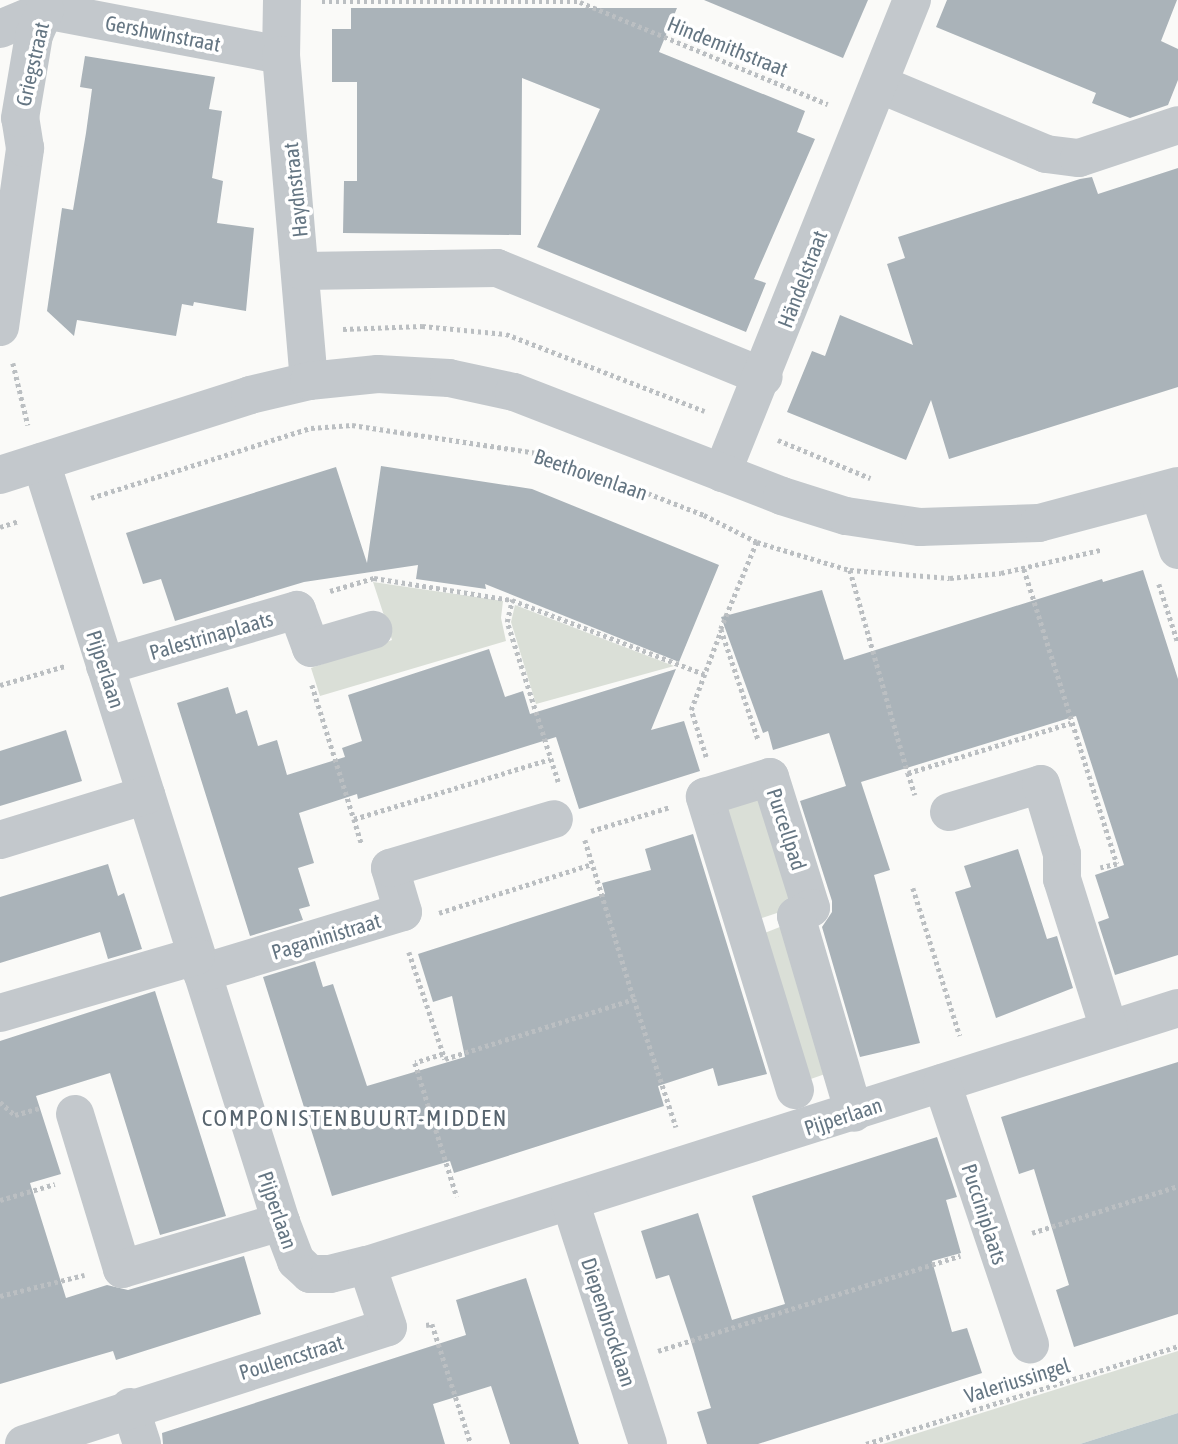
<!DOCTYPE html>
<meta charset="utf-8">
<style>
body{margin:0}
#map{position:relative;width:1178px;height:1444px;overflow:hidden;background:#fafaf8;font-family:"Asap Condensed",sans-serif}
div>[style]{position:absolute}
[style*='--x']{left:calc(var(--x)*1px);top:calc(var(--y)*1px);width:calc(var(--w)*1px);rotate:calc(var(--a)*1deg)}
.green>*{inset:0;background:#dadfd7}
.water>*{inset:0;background:#bbc7cb}
.building>*{inset:0;background:#aab3b9}
.path>*{height:4.5px;margin-top:-2.25px;transform-origin:0;background:repeating-linear-gradient(90deg,#bbbfc2 0 3.5px,transparent 0 7px)}
.minor>*{height:38px;margin:-19px;padding:0 19px;transform-origin:19px;border-radius:19px;background:#c3c8cc}
span{translate:-50% -50%;white-space:nowrap;text-align:center;line-height:1.15;-webkit-text-stroke:7px #fff;paint-order:stroke}
.street-label{font-size:21px;color:#657683}
.neighbourhood-label{font-size:23px;color:#57646e;letter-spacing:2px}
</style>
<div id="map">
<div class="green">
<i style="clip-path:polygon(373px 582px,503px 601px,501px 618px,506px 641px,320px 696px,311px 668px,392px 640px)"></i>
<i style="clip-path:polygon(515px 605px,674px 666px,536px 704px,511px 622px)"></i>
<i style="clip-path:polygon(761px 785px,795px 907px,753px 921px,714px 803px)"></i>
<i style="clip-path:polygon(785px 925px,828px 1073px,805px 1081px,754px 937px)"></i>
<i style="clip-path:polygon(1178px 1351px,1178px 1413px,1080px 1444px,883px 1444px)"></i>
</div>
<div class="water">
<i style="clip-path:polygon(1178px 1413px,1178px 1444px,1080px 1444px)"></i>
</div>
<div class="building">
<i style="clip-path:polygon(704px 0,868px 0,843px 58px)"></i>
<i style="clip-path:polygon(947px 0,1177px 0,1161px 41px,1178px 49px,1178px 80px,1168px 105px,1130px 118px,1092px 103px,1096px 93px,936px 27px)"></i>
<i style="clip-path:polygon(351px 8px,677px 8px,659px 52px,805px 111px,797px 132px,815px 139px,754px 279px,766px 283px,746px 332px,537px 247px,600px 109px,522px 78px,521px 235px,343px 233px,344px 181px,357px 181px,357px 82px,332px 82px,332px 29px,351px 29px)"></i>
<i style="clip-path:polygon(85px 56px,215px 77px,209px 109px,222px 111px,212px 178px,223px 181px,217px 223px,254px 228px,246px 311px,194px 302px,193px 306px,182px 304px,176px 336px,77px 320px,74px 336px,47px 311px,62px 208px,73px 210px,86px 133px,92px 89px,80px 87px)"></i>
<i style="clip-path:polygon(1178px 168px,1178px 387px,949px 459px,931px 400px,906px 460px,787px 412px,812px 351px,825px 356px,840px 315px,913px 345px,887px 264px,905px 258px,898px 237px,1080px 179px,1092px 177px,1098px 194px)"></i>
<i style="clip-path:polygon(381px 466px,532px 489px,719px 565px,679px 662px,485px 584px,486px 589px,416px 579px,418px 565px,304px 582px,175px 621px,161px 579px,143px 584px,126px 533px,336px 467px,367px 563px)"></i>
<i style="clip-path:polygon(1143px 570px,1178px 679px,1178px 955px,1115px 975px,1098px 922px,1109px 918px,1095px 875px,1124px 865px,1076px 716px,861px 782px,890px 870px,874px 875px,920px 1043px,860px 1057px,822px 927px,832px 912px,832px 901px,800px 801px,849px 785px,846px 786px,829px 733px,773px 750px,768px 731px,763px 733px,721px 617px,822px 590px,844px 660px,1102px 579px,1103px 582px)"></i>
<i style="clip-path:polygon(489px 649px,505px 697px,523px 691px,530px 714px,676px 669px,651px 730px,684px 721px,700px 771px,579px 809px,556px 737px,358px 799px,357px 794px,299px 813px,314px 863px,298px 868px,310px 906px,299px 909px,303px 920px,250px 936px,177px 703px,228px 687px,236px 714px,247px 710px,258px 746px,277px 740px,287px 775px,345px 757px,342px 748px,362px 741px,348px 695px)"></i>
<i style="clip-path:polygon(66px 730px,82px 781px,0 806px,0 751px)"></i>
<i style="clip-path:polygon(693px 834px,767px 1074px,718px 1086px,713px 1068px,658px 1086px,664px 1106px,454px 1173px,450px 1161px,332px 1196px,263px 977px,315px 961px,323px 987px,333px 984px,367px 1086px,465px 1057px,452px 996px,433px 1002px,418px 954px,605px 894px,602px 883px,651px 870px,645px 849px)"></i>
<i style="clip-path:polygon(1018px 849px,1047px 939px,1057px 936px,1073px 988px,996px 1018px,955px 892px,971px 887px,964px 866px)"></i>
<i style="clip-path:polygon(108px 864px,118px 896px,124px 893px,142px 949px,108px 959px,100px 932px,0 963px,0 897px)"></i>
<i style="clip-path:polygon(155px 991px,226px 1216px,160px 1235px,110px 1073px,36px 1096px,61px 1174px,30px 1183px,66px 1298px,107px 1285px,128px 1290px,244px 1256px,261px 1314px,116px 1360px,113px 1351px,0 1384px,0 1041px)"></i>
<i style="clip-path:polygon(1178px 1062px,1178px 1314px,1074px 1347px,1056px 1290px,1069px 1285px,1034px 1169px,1019px 1174px,1001px 1117px)"></i>
<i style="clip-path:polygon(937px 1137px,957px 1197px,946px 1200px,961px 1253px,932px 1261px,952px 1332px,967px 1328px,982px 1373px,758px 1444px,707px 1444px,697px 1412px,711px 1408px,690px 1338px,669px 1275px,656px 1279px,641px 1231px,698px 1213px,732px 1320px,785px 1304px,752px 1196px)"></i>
<i style="clip-path:polygon(526px 1278px,579px 1444px,510px 1444px,491px 1386px,433px 1404px,445px 1444px,163px 1444px,162px 1433px,466px 1335px,456px 1300px)"></i>
</div>
<div class="path">
<i style="--x:322;--y:2;--w:258;--a:0"></i>
<i style="--x:580;--y:2;--w:268;--a:22.4"></i>
<i style="--x:343;--y:329;--w:79;--a:-2.2"></i>
<i style="--x:422;--y:326;--w:84;--a:5.4"></i>
<i style="--x:506;--y:334;--w:213;--a:21.2"></i>
<i style="--x:13;--y:363;--w:64;--a:76.4"></i>
<i style="--x:778;--y:440;--w:100;--a:22.4"></i>
<i style="--x:91;--y:498;--w:231;--a:-17.7"></i>
<i style="--x:311;--y:428;--w:41;--a:-4.2"></i>
<i style="--x:352;--y:425;--w:200;--a:8.6"></i>
<i style="--x:550;--y:455;--w:165;--a:21.3"></i>
<i style="--x:704;--y:515;--w:59;--a:27"></i>
<i style="--x:757;--y:542;--w:97;--a:16.8"></i>
<i style="--x:850;--y:570;--w:100;--a:4.6"></i>
<i style="--x:950;--y:578;--w:51;--a:-5.6"></i>
<i style="--x:1001;--y:573;--w:102;--a:-13.1"></i>
<i style="--x:0;--y:527;--w:20;--a:-18"></i>
<i style="--x:757;--y:542;--w:94;--a:112.5"></i>
<i style="--x:721;--y:629;--w:116;--a:71.4"></i>
<i style="--x:1024;--y:569;--w:309;--a:72.5"></i>
<i style="--x:1117;--y:864;--w:17;--a:167"></i>
<i style="--x:850;--y:570;--w:211;--a:74.1"></i>
<i style="--x:908;--y:773;--w:170;--a:-17.1"></i>
<i style="--x:1159;--y:584;--w:62;--a:72.1"></i>
<i style="--x:330;--y:591;--w:46;--a:-16.5"></i>
<i style="--x:374;--y:578;--w:140;--a:9.1"></i>
<i style="--x:0;--y:685;--w:68;--a:-16.3"></i>
<i style="--x:312;--y:685;--w:140;--a:72.6"></i>
<i style="--x:354;--y:819;--w:205;--a:-17"></i>
<i style="--x:706;--y:757;--w:49;--a:-107.7"></i>
<i style="--x:691;--y:710;--w:85;--a:-69.4"></i>
<i style="--x:908;--y:773;--w:23;--a:72"></i>
<i style="--x:558;--y:782;--w:168;--a:-107.7"></i>
<i style="--x:507;--y:622;--w:23;--a:-77"></i>
<i style="--x:512;--y:600;--w:206;--a:21.1"></i>
<i style="--x:354;--y:819;--w:27;--a:73"></i>
<i style="--x:591;--y:831;--w:83;--a:-16.9"></i>
<i style="--x:585;--y:840;--w:166;--a:72.9"></i>
<i style="--x:913;--y:888;--w:155;--a:72.4"></i>
<i style="--x:439;--y:913;--w:161;--a:-17.8"></i>
<i style="--x:409;--y:952;--w:113;--a:71.4"></i>
<i style="--x:445;--y:1059;--w:198;--a:-17.6"></i>
<i style="--x:634;--y:999;--w:135;--a:71.8"></i>
<i style="--x:443;--y:1054;--w:29;--a:162"></i>
<i style="--x:415;--y:1063;--w:140;--a:72.6"></i>
<i style="--x:0;--y:1102;--w:20;--a:41"></i>
<i style="--x:15;--y:1115;--w:25;--a:-16"></i>
<i style="--x:0;--y:1200;--w:57;--a:-16.2"></i>
<i style="--x:1032;--y:1233;--w:153;--a:-17.8"></i>
<i style="--x:0;--y:1296;--w:87;--a:-14"></i>
<i style="--x:426;--y:1325;--w:6;--a:-9"></i>
<i style="--x:432;--y:1324;--w:126;--a:72"></i>
<i style="--x:658;--y:1351;--w:317;--a:-17.5"></i>
<i style="--x:866;--y:1444;--w:327;--a:-17.4"></i>
</div>
<div class="minor">
<i style="--x:41;--y:0;--w:11;--a:68"></i>
<i style="--x:45;--y:10;--w:240;--a:10.8"></i>
<i style="--x:282;--y:0;--w:55;--a:91"></i>
<i style="--x:281;--y:55;--w:327;--a:85.1"></i>
<i style="--x:0;--y:29;--w:49;--a:-22.9"></i>
<i style="--x:879;--y:84;--w:181;--a:22.7"></i>
<i style="--x:1046;--y:154;--w:33;--a:7"></i>
<i style="--x:1079;--y:158;--w:104;--a:-18.4"></i>
<i style="--x:303;--y:271;--w:194;--a:-0.9"></i>
<i style="--x:497;--y:268;--w:288;--a:22.2"></i>
<i style="--x:0;--y:327;--w:181;--a:-82"></i>
<i style="--x:25;--y:148;--w:30;--a:-99"></i>
<i style="--x:20;--y:118;--w:84;--a:-80.4"></i>
<i style="--x:34;--y:35;--w:27;--a:-66"></i>
<i style="--x:41;--y:462;--w:797;--a:72.47"></i>
<i style="--x:281;--y:1222;--w:42;--a:69"></i>
<i style="--x:296;--y:1261;--w:19;--a:43"></i>
<i style="--x:310;--y:1274;--w:20;--a:0"></i>
<i style="--x:330;--y:1274;--w:38;--a:-14"></i>
<i style="--x:367;--y:1265;--w:851;--a:-17.58"></i>
<i style="--x:722;--y:473;--w:510;--a:-68.12"></i>
<i style="--x:0;--y:475;--w:262;--a:-17.7"></i>
<i style="--x:250;--y:395;--w:61;--a:-13.3"></i>
<i style="--x:309;--y:381;--w:69;--a:-5.8"></i>
<i style="--x:378;--y:374;--w:71;--a:3.2"></i>
<i style="--x:449;--y:378;--w:66;--a:12.2"></i>
<i style="--x:514;--y:392;--w:287;--a:21.2"></i>
<i style="--x:782;--y:496;--w:67;--a:17.4"></i>
<i style="--x:846;--y:516;--w:75;--a:8.5"></i>
<i style="--x:920;--y:527;--w:119;--a:-1.9"></i>
<i style="--x:1039;--y:523;--w:144;--a:-14.9"></i>
<i style="--x:1159;--y:492;--w:61;--a:71.9"></i>
<i style="--x:105;--y:666;--w:200;--a:-16.3"></i>
<i style="--x:297;--y:610;--w:40;--a:69.8"></i>
<i style="--x:311;--y:648;--w:65;--a:-16.2"></i>
<i style="--x:949;--y:812;--w:96;--a:-16.9"></i>
<i style="--x:1041;--y:784;--w:73;--a:73.3"></i>
<i style="--x:1062;--y:854;--w:25;--a:90"></i>
<i style="--x:1062;--y:879;--w:157;--a:72.6"></i>
<i style="--x:0;--y:840;--w:153;--a:-17.1"></i>
<i style="--x:202;--y:973;--w:210;--a:-16.9"></i>
<i style="--x:403;--y:912;--w:46;--a:-106.5"></i>
<i style="--x:390;--y:868;--w:171;--a:-16.6"></i>
<i style="--x:0;--y:1013;--w:204;--a:-16.2"></i>
<i style="--x:942;--y:1083;--w:276;--a:71.4"></i>
<i style="--x:795;--y:1090;--w:307;--a:-107.1"></i>
<i style="--x:705;--y:797;--w:68;--a:-17.1"></i>
<i style="--x:770;--y:777;--w:137;--a:72.6"></i>
<i style="--x:811;--y:908;--w:17;--a:152"></i>
<i style="--x:796;--y:916;--w:205;--a:73.6"></i>
<i style="--x:75;--y:1114;--w:162;--a:73.1"></i>
<i style="--x:122;--y:1269;--w:166;--a:-16.5"></i>
<i style="--x:570;--y:1201;--w:255;--a:72.2"></i>
<i style="--x:130;--y:1407;--w:39;--a:72"></i>
<i style="--x:24;--y:1444;--w:382;--a:-17.8"></i>
<i style="--x:388;--y:1327;--w:65;--a:-108.7"></i>
</div>
<div class="street-label">
<span style="left:163px;top:33px;rotate:11deg">Gershwinstraat</span>
<span style="left:728px;top:46px;rotate:22deg">Hindemithstraat</span>
<span style="left:32px;top:64px;rotate:-77deg">Griegstraat</span>
<span style="left:295px;top:190px;rotate:-96deg">Haydnstraat</span>
<span style="left:802px;top:279px;rotate:-69deg">Händelstraat</span>
<span style="left:591px;top:474px;rotate:19deg">Beethovenlaan</span>
<span style="left:211px;top:635px;rotate:-16deg">Palestrinaplaats</span>
<span style="left:106px;top:669px;rotate:72deg">Pijperlaan</span>
<span style="left:787px;top:829px;rotate:72deg">Purcellpad</span>
<span style="left:326px;top:936px;rotate:-17deg">Paganinistraat</span>
<span style="left:843px;top:1116px;rotate:-18deg">Pijperlaan</span>
<span style="left:278px;top:1210px;rotate:71deg">Pijperlaan</span>
<span style="left:985px;top:1214px;rotate:72deg">Pucciniplaats</span>
<span style="left:609px;top:1322px;rotate:72deg">Diepenbrocklaan</span>
<span style="left:291px;top:1357px;rotate:-17deg">Poulencstraat</span>
<span style="left:1017px;top:1380px;rotate:-17deg">Valeriussingel</span>
</div>
<div class="neighbourhood-label">
<span style="left:355px;top:1118px">COMPONISTENBUURT-MIDDEN</span>
</div>
</div>
